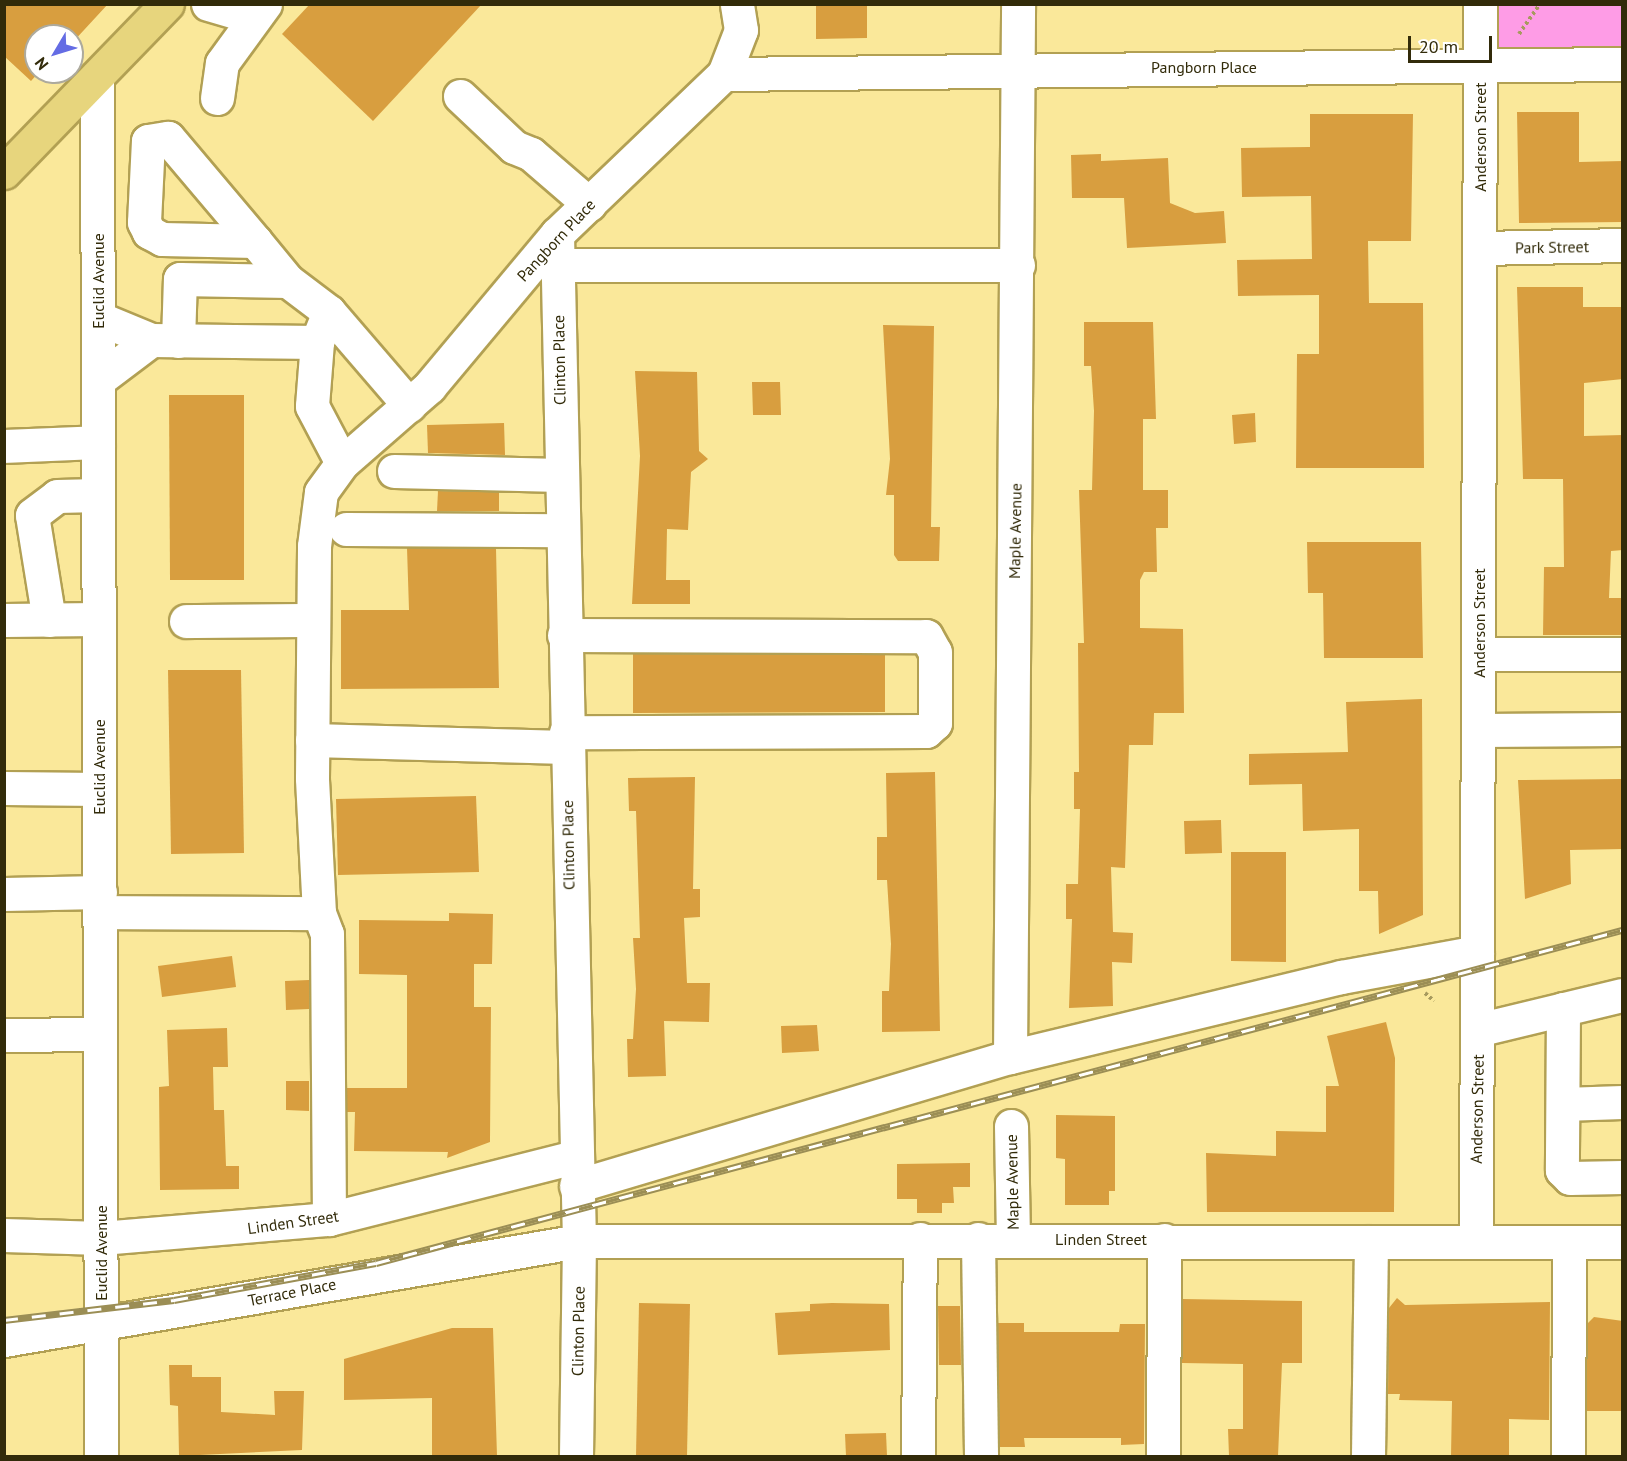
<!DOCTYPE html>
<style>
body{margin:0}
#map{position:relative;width:1627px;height:1461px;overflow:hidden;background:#fae89a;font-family:"PT Sans",sans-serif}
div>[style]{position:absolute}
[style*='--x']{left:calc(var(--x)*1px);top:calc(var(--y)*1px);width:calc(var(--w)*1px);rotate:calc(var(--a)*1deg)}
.green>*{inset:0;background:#fe9ce6}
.building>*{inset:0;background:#d89e3f}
.path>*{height:4px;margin-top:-2px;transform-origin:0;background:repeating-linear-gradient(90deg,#a79a5e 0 3px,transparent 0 6px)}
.roads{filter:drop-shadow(2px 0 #b2a053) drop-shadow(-2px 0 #b2a053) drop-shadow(0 2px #b2a053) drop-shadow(0 -2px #b2a053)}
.minor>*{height:33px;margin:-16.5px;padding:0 16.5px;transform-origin:16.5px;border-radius:16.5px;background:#fff}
.major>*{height:33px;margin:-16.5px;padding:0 16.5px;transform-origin:16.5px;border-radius:16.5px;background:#e7d57d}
.rail>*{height:7px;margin-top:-3.5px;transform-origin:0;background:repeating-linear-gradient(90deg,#fff 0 14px,#9b8e55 0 28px);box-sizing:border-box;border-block:2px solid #9b8e55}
span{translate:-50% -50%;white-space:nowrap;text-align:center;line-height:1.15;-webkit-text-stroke:6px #fff;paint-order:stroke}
.street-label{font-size:16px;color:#322b0a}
.frame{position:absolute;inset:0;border:6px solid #322b0a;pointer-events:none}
.north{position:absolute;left:24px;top:24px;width:60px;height:60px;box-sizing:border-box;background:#fff;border:2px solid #adaa9d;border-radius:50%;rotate:232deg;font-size:16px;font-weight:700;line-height:24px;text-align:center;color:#322b0a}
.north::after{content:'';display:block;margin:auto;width:21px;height:27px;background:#646ce4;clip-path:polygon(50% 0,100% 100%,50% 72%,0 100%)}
.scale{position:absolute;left:1408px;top:36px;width:84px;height:27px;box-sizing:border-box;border:3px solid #322b0a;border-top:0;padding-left:8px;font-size:18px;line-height:21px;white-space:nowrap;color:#322b0a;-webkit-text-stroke:4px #fff;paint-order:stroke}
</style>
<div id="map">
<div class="green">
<i style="clip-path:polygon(1480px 5px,1622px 5px,1622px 64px,1480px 65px)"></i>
</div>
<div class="building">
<i style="clip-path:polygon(4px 4px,108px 4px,72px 43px,72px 36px,36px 36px,39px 72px,31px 81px,4px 56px)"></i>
<i style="clip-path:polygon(310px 4px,482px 4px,373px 121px,282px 34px)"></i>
<i style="clip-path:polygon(816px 4px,867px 4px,867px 38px,816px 39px)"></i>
<i style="clip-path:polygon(1517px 112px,1579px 112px,1579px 162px,1623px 161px,1623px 222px,1519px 223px)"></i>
<i style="clip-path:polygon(1310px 114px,1413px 114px,1411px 241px,1368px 241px,1369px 303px,1423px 303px,1424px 468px,1296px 468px,1297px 354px,1319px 354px,1319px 295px,1238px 296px,1237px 260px,1312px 259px,1311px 196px,1242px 197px,1241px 148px,1310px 147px)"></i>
<i style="clip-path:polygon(1101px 154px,1101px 161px,1168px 158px,1170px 203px,1195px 213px,1224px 211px,1226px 243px,1127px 248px,1124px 198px,1072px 198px,1071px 155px)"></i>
<i style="clip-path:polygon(1517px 287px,1583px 287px,1583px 307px,1622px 307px,1623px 379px,1584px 383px,1584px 436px,1623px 435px,1623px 550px,1611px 551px,1609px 598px,1623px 598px,1623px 635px,1543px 635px,1544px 567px,1564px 567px,1563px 479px,1523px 479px)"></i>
<i style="clip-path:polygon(1084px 322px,1153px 322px,1156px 419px,1143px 419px,1143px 490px,1168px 490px,1168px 528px,1156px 528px,1157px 572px,1144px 572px,1140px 580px,1140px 628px,1183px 629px,1184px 713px,1154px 713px,1153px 745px,1129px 745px,1125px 868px,1111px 867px,1113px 932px,1133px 933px,1132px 963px,1112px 962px,1113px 1006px,1069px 1008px,1072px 919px,1066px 919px,1066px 884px,1078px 884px,1080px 809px,1074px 809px,1074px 772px,1079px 772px,1078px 643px,1084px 643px,1079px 490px,1092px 490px,1094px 411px,1091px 366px,1084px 366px)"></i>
<i style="clip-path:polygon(883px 325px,934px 326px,931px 527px,940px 527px,939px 561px,898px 561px,894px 555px,894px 495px,886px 495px,890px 459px)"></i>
<i style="clip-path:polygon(635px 371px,697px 372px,699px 451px,708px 459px,691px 472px,688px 530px,667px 529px,666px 580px,690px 580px,690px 604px,632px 604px,640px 456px)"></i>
<i style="clip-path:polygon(752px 382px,780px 382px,781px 415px,753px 415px)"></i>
<i style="clip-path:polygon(169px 395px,244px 395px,244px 580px,170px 580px)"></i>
<i style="clip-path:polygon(1255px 413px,1256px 442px,1234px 444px,1232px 415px)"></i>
<i style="clip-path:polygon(504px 423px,505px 455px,428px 453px,427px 425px)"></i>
<i style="clip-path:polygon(438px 491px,499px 492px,499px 511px,437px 511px)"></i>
<i style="clip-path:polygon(1307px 542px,1421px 542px,1423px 658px,1324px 658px,1323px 593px,1308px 593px)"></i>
<i style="clip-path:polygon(407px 548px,496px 548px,499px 688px,341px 689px,341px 610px,409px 610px)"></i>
<i style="clip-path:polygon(633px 654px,885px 655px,885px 712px,633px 713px)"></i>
<i style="clip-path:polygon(168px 670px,241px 670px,244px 853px,171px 854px)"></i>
<i style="clip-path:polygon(1422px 699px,1423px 915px,1379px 934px,1378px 891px,1359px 891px,1359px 829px,1303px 831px,1302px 784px,1249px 785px,1249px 754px,1348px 752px,1346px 702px)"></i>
<i style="clip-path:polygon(935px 772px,940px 1031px,882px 1032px,882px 991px,889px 991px,891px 944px,887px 880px,877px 880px,877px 837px,887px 837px,886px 773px)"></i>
<i style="clip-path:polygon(695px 777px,693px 889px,700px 889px,700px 917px,684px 918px,687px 983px,710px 983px,709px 1022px,664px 1021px,666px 1076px,628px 1077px,627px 1039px,633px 1039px,636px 989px,633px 938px,640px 938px,636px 811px,629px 811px,628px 778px)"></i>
<i style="clip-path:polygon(1623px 779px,1623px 849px,1570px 850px,1571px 884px,1525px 899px,1518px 780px)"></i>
<i style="clip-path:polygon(476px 796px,479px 872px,338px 875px,336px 799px)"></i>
<i style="clip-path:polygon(1221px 820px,1222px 853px,1185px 854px,1184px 821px)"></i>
<i style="clip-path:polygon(1231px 852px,1286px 852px,1286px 962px,1231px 961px)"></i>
<i style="clip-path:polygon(449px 913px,493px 914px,492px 964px,474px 964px,474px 1007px,491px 1007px,490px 1142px,447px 1158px,448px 1152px,354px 1151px,355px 1112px,347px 1112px,347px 1088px,407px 1088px,407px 975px,359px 974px,359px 920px,449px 921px)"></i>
<i style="clip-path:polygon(232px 956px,236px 987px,162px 997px,158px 966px)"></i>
<i style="clip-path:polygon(309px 980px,309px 1009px,286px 1010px,285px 981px)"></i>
<i style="clip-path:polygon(1386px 1022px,1395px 1058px,1394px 1212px,1207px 1212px,1206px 1153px,1276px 1156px,1276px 1131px,1326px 1132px,1326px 1086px,1339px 1086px,1327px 1036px)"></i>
<i style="clip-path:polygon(817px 1025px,819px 1051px,782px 1053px,781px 1026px)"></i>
<i style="clip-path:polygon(227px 1028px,228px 1067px,213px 1067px,214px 1110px,224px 1110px,226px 1166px,239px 1166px,239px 1189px,160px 1190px,159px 1087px,169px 1086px,167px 1030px)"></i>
<i style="clip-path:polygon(286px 1081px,309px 1081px,309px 1111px,286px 1110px)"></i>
<i style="clip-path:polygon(1056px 1115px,1115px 1116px,1115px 1191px,1109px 1191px,1109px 1205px,1065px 1205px,1065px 1159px,1056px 1158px)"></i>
<i style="clip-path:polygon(970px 1163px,970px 1187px,953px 1187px,954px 1203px,942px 1203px,942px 1213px,917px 1213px,917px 1199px,897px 1199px,897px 1164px)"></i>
<i style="clip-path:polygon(1397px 1298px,1405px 1305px,1550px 1302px,1549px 1420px,1509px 1419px,1509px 1456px,1451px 1456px,1452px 1401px,1399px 1400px,1400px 1394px,1388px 1394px,1389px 1308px)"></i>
<i style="clip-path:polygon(1182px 1299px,1302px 1301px,1302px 1363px,1282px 1363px,1278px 1456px,1229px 1456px,1228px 1429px,1243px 1429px,1243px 1364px,1182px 1363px)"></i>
<i style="clip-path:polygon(639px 1303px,690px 1304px,687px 1456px,636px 1456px)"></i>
<i style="clip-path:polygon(832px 1303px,889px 1304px,890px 1350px,778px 1355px,775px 1313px,810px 1311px,810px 1304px)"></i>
<i style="clip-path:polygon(938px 1306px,960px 1306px,961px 1365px,939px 1365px)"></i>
<i style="clip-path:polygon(1594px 1317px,1623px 1321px,1623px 1411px,1587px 1411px,1587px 1324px)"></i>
<i style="clip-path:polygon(998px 1323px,1024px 1323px,1024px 1332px,1119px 1332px,1120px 1324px,1145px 1324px,1144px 1444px,1121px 1445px,1121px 1438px,1024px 1438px,1025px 1447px,1000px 1447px)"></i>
<i style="clip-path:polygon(452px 1328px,493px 1328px,497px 1456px,432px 1456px,432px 1398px,344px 1400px,344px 1359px)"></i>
<i style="clip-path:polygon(169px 1365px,192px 1365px,192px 1377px,221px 1377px,221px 1412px,275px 1415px,274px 1391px,304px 1391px,302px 1450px,179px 1456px,178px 1406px,170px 1405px)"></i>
<i style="clip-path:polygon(886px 1433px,887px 1456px,846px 1456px,845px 1434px)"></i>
</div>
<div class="path">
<i style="--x:1519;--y:34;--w:37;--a:-55"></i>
<i style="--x:1425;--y:993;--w:12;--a:42"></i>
</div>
<div class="roads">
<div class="minor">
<i style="--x:208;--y:4;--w:47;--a:16.1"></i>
<i style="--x:724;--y:74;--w:898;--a:-0.64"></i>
<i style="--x:97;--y:77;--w:1379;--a:89.83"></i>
<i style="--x:460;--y:96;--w:74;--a:43.4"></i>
<i style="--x:514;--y:147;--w:18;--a:22"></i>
<i style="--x:531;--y:154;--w:77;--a:40.8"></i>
<i style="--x:217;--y:98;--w:35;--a:-82"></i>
<i style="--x:222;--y:63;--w:73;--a:-53.9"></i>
<i style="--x:557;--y:234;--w:1007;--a:88.75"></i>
<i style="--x:579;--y:1241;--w:215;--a:90.8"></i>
<i style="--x:255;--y:241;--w:93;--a:-178.8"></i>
<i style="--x:162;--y:239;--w:15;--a:-152"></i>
<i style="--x:149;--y:232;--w:11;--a:-117"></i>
<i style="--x:144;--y:222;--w:81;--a:-87.2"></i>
<i style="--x:148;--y:141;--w:20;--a:-9"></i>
<i style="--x:168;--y:138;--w:135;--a:49.8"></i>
<i style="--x:255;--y:241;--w:52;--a:50.5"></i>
<i style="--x:1481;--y:248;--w:141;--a:-1.2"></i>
<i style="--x:557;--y:265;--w:461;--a:0"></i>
<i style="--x:329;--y:312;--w:123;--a:49.3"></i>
<i style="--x:98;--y:318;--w:57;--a:22.5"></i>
<i style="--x:151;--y:340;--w:166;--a:0.7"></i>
<i style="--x:317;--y:342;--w:64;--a:94.5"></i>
<i style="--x:312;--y:406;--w:64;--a:62.2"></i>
<i style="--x:178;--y:341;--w:62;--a:-88.2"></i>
<i style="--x:180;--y:279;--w:108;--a:1.1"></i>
<i style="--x:288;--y:281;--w:51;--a:37.1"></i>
<i style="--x:329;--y:312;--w:32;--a:112"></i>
<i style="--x:98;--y:380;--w:66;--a:-37"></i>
<i style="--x:4;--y:446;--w:94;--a:-2.4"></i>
<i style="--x:394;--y:471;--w:167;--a:1.4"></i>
<i style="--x:346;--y:529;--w:216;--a:0.3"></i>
<i style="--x:4;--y:620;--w:95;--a:-0.6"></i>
<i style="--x:49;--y:620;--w:106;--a:-99.2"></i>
<i style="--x:32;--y:515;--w:31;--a:-37"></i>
<i style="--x:57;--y:496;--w:41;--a:-1.4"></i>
<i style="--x:186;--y:621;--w:127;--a:-0.5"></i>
<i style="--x:564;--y:635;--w:362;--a:0.2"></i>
<i style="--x:926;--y:636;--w:18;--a:61"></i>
<i style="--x:935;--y:652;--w:71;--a:90"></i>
<i style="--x:935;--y:723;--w:12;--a:138"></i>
<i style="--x:926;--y:731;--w:360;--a:179.8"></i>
<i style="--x:1479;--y:654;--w:143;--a:0"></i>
<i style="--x:1479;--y:730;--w:143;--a:-0.4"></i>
<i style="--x:312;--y:740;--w:254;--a:1.6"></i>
<i style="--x:4;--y:788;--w:95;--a:0.6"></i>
<i style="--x:4;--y:894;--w:96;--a:-1.2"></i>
<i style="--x:100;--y:912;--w:219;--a:0.3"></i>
<i style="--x:319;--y:913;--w:135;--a:-93"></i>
<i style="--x:312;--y:778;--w:232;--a:-89.5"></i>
<i style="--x:314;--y:546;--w:54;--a:-82.6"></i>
<i style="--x:321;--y:492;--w:36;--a:-54"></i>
<i style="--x:342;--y:463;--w:116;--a:-41.1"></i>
<i style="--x:429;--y:387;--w:199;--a:-50.1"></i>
<i style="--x:557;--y:234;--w:231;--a:-43.8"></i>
<i style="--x:724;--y:74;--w:47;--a:-68.9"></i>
<i style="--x:741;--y:30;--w:26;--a:-99"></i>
<i style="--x:319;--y:913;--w:22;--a:69"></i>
<i style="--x:327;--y:934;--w:285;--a:89.6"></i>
<i style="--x:1563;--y:1009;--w:161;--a:90.4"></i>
<i style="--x:1562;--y:1170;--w:11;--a:45"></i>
<i style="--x:1570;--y:1178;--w:52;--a:-1.1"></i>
<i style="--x:1477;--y:1030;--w:149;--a:-13.6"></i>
<i style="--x:4;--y:1035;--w:96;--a:-0.6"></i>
<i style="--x:1010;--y:1057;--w:1053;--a:-89.56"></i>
<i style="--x:1563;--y:1104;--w:59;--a:-1.9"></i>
<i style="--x:1011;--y:1126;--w:113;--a:89"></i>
<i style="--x:576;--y:1186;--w:453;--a:-16.6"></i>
<i style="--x:1010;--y:1057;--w:341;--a:-13.6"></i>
<i style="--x:1341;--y:977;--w:138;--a:-10.4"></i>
<i style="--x:4;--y:1235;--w:97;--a:1.8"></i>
<i style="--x:101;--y:1238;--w:229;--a:-4.8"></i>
<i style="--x:329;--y:1219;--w:253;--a:-14.2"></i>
<i style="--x:978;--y:1239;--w:217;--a:89.2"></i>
<i style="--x:1476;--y:1242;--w:1238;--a:-89.81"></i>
<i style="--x:4;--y:1340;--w:583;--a:-9.77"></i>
<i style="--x:579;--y:1241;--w:1043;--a:0.05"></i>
<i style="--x:918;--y:1456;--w:217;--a:-89.5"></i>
<i style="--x:1163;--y:1456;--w:216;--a:-89.7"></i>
<i style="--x:1368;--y:1456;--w:214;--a:-89.2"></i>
<i style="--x:1568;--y:1456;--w:214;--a:-89.7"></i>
</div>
<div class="major">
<i style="--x:4;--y:172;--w:234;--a:-45.9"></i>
</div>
</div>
<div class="rail">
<i style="--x:4;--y:1320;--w:171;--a:-6.7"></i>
<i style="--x:174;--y:1300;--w:205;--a:-10.4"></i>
<i style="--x:376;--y:1263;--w:1290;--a:-14.96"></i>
</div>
<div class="street-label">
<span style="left:1204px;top:67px">Pangborn Place</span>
<span style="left:1480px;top:137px;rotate:-90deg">Anderson Street</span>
<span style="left:556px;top:240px;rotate:-47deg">Pangborn Place</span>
<span style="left:1552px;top:247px;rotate:-1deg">Park Street</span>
<span style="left:98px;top:281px;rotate:-90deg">Euclid Avenue</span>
<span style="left:559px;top:360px;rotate:-91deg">Clinton Place</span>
<span style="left:1015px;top:531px;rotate:-89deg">Maple Avenue</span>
<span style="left:1479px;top:623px;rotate:-90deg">Anderson Street</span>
<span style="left:99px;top:767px;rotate:-90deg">Euclid Avenue</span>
<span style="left:568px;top:845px;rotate:-91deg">Clinton Place</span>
<span style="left:1477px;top:1109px;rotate:-89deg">Anderson Street</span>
<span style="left:1012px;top:1182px;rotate:-91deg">Maple Avenue</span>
<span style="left:293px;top:1222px;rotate:-8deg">Linden Street</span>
<span style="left:1101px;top:1239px">Linden Street</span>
<span style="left:101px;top:1253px;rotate:-90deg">Euclid Avenue</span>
<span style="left:292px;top:1292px;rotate:-11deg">Terrace Place</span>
<span style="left:578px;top:1331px;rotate:-89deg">Clinton Place</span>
</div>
<div class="frame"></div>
<div class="north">N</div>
<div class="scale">20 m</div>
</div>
